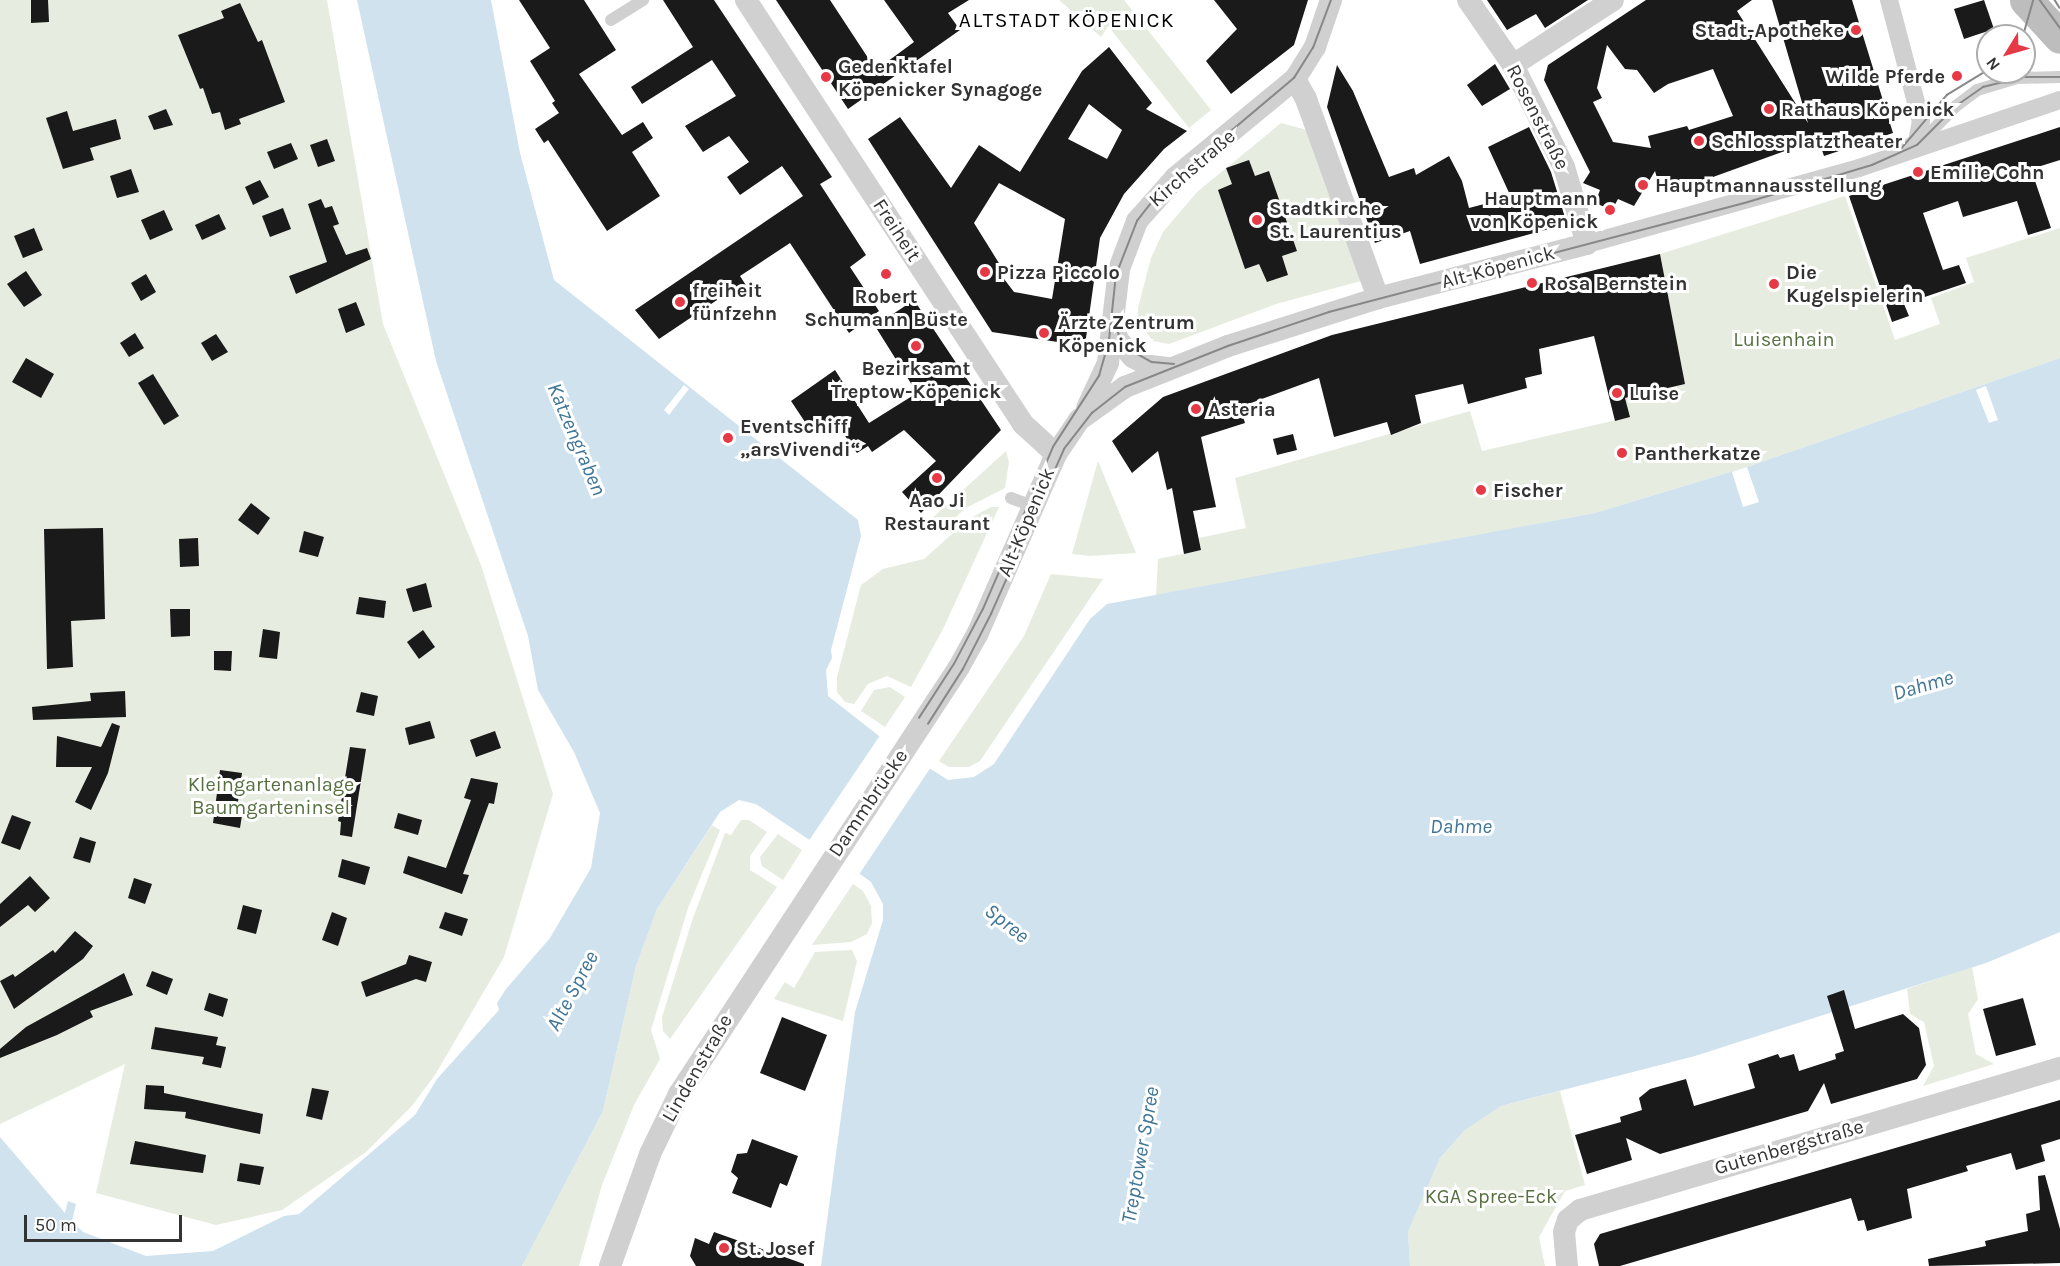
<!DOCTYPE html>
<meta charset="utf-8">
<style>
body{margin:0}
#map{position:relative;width:2060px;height:1266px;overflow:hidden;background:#fff;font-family:Karla,sans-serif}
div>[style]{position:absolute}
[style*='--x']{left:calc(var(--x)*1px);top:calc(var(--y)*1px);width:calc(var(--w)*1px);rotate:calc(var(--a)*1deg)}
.green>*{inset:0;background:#e6ecdf}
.water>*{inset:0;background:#cfe2ee}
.pier>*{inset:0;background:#fff}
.building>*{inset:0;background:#1a1a1a}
.service>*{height:12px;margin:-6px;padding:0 6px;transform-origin:6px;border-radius:6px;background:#d0d0d0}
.pedestrian>*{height:18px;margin:-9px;padding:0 9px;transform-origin:9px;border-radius:9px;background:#d0d0d0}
.minor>*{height:22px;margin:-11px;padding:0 11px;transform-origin:11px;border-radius:11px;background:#d0d0d0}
.secondary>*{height:33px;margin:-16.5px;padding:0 16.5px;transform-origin:16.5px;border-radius:16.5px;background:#bdbdbd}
.tram>*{height:1.5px;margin:-0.75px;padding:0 0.75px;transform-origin:0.75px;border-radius:0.75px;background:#888}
.dots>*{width:16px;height:16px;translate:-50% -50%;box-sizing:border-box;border:3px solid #fff;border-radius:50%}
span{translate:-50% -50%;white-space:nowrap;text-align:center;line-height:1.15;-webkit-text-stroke:6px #fff;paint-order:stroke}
.poi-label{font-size:20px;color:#333;font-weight:700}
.right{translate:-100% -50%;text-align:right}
.left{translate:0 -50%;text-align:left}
.street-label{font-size:20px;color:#333}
.park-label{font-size:20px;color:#56703f}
.neighbourhood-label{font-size:21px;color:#000;letter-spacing:1.5px}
.water-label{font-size:21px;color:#3f7597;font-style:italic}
.north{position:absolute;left:1976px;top:24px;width:60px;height:60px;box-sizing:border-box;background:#fff;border:2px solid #adadad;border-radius:50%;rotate:233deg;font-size:16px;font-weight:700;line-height:24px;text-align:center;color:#333}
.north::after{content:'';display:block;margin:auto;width:21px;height:27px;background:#e63946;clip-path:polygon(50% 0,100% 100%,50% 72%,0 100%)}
.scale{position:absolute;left:24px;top:1215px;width:158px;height:27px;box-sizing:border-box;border:3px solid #333;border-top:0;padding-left:8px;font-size:18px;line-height:21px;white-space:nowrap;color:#333;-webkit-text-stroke:4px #fff;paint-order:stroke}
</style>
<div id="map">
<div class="green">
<i style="clip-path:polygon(0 0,327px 0,383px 324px,481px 565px,553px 794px,504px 957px,435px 1075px,411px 1107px,366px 1152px,282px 1210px,216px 1225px,96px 1193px,125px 1064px,0 1124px)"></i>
<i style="clip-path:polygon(1059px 0,1124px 0,1211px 110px,1189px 128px,1108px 26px,1101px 37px)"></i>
<i style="clip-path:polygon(1281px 123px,1307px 130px,1361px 281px,1276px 304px,1169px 344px,1153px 341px,1138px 322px,1138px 308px,1151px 258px,1163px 232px,1197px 192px)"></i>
<i style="clip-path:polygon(1845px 196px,1895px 340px,1940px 324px,1931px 298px,1974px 282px,1966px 258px,2060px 228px,2060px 358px,1747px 467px,1595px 513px,1156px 596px,1158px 559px,1201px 550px,1199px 538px,1246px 528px,1235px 478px,1470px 411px,1482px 451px,1630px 417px,1625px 398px,1685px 384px,1660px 254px)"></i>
<i style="clip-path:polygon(1006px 451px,1009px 462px,1005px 488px,966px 508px,939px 532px,929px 521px)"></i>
<i style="clip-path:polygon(1098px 461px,1136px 553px,1090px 556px,1072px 554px)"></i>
<i style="clip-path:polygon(991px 507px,999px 507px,943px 629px,911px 687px,887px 676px,868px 684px,854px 704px,845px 702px,837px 692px,837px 677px,861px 585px,883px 569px,924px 559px,969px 519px)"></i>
<i style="clip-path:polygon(1051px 574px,1103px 579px,980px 761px,969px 767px,949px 767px,939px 761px,1024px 636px)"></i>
<i style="clip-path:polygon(890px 687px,905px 697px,885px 727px,861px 711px,874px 690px)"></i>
<i style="clip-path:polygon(741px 820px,749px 820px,767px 832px,750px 856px,750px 870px,777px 887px,670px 1039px,663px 1031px,662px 1017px,693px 918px,725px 833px,731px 835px)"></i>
<i style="clip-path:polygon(712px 825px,720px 830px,688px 908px,651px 1030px,660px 1059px,634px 1105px,602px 1185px,579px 1266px,522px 1266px,603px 1111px,636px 966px,657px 909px)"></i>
<i style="clip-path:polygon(778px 834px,802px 850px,783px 880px,762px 866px,760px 857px)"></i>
<i style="clip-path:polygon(853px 884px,863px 891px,871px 906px,872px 923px,867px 934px,851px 942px,812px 945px)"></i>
<i style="clip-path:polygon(852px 950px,857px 961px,843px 1021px,774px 999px,785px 982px,794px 988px,815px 952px)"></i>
<i style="clip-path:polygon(1972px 967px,1978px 999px,1968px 1014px,1976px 1054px,1994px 1064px,1923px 1086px,1934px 1066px,1924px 1022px,1910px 1014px,1907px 989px)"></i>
<i style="clip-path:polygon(1560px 1091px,1585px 1185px,1565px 1191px,1539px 1237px,1545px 1266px,1410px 1266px,1408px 1232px,1440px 1158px,1465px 1130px,1501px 1106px)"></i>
</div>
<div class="water">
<i style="clip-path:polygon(357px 0,491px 0,520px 153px,554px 280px,858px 520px,861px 536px,831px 650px,832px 658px,826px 670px,828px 696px,879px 736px,948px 780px,974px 777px,994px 764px,1090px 619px,1107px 604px,1595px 513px,1747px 467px,2060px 358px,2060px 932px,1986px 963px,1695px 1056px,1501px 1106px,1465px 1130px,1440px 1158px,1408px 1232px,1410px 1266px,821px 1266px,855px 1012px,883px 920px,883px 904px,871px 882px,860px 874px,756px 804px,739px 800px,720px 812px,657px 909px,636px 966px,603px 1111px,522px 1266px,0 1266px,0 1137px,65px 1213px,68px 1201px,76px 1204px,72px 1221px,83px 1232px,146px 1256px,213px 1251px,284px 1216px,299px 1214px,415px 1115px,437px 1079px,499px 1010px,497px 1003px,506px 989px,550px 938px,591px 868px,600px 813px,574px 752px,538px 690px,528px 636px,436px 361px)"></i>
</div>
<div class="pier">
<i style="clip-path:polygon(684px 385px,689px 389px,669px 415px,664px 410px)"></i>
<i style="clip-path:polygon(1986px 386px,1998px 420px,1989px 423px,1976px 390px)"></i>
<i style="clip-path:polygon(1747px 467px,1759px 502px,1743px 507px,1732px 472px)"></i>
<i style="clip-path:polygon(881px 734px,931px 767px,858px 876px,808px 842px)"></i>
</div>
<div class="building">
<i style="clip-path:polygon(31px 0,48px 0,49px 22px,31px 23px)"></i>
<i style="clip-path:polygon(519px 0,584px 0,616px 50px,579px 74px,622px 135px,643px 122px,653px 138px,632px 152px,660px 196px,607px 231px,548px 140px,544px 143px,535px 129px,559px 113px,552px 103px,555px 101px,530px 61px,550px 48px)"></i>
<i style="clip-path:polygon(663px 0,714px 0,832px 177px,820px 184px,866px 255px,850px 267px,879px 311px,849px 333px,790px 243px,740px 276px,751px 293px,723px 296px,659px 339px,635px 310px,803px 196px,782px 166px,740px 195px,727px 177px,749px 162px,729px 136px,703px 152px,685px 126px,736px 96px,712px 60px,642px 104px,631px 87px,693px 47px)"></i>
<i style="clip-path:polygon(776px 0,830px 0,876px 70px,914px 42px,884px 0,969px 0,948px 13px,960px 30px,848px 109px)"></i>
<i style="clip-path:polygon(1214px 0,1308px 0,1294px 45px,1231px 94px,1206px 61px,1237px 29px)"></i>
<i style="clip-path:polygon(1487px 0,1588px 0,1545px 28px,1536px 14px,1507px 30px)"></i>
<i style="clip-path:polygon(evenodd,1646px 0,1752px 0,1737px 11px,1808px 123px,1772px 0,1852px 0,1893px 133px,1824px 156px,1818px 139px,1702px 181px,1661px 192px,1655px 171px,1634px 206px,1618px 199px,1612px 210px,1595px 203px,1600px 190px,1583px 183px,1590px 172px,1544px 80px,1548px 65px,1646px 0,1607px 45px,1625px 69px,1637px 70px,1654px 93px,1668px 84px,1713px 69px,1733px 116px,1689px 130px,1687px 126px,1648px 136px,1651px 148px,1613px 142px,1593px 102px,1602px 98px,1597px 88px,1607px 45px)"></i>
<i style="clip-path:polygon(1984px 0,1994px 29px,1964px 39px,1954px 9px)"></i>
<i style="clip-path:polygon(240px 3px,258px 42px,262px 40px,285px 102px,239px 119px,241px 124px,225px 130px,220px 112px,212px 114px,203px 88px,200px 89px,178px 35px,224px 18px,221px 11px)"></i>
<i style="clip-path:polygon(evenodd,1109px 47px,1152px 103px,1146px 109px,1187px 131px,1164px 149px,1124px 194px,1100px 238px,1086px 338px,1078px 345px,992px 332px,868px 139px,900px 117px,951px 188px,979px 145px,1020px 172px,1082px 71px,1109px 47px,1089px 104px,1122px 130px,1107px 159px,1068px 139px,1089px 104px,1109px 47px,999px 183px,1065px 219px,1052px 299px,1014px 292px,998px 271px,1002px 268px,974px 223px,999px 183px)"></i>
<i style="clip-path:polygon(1495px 64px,1510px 89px,1482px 106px,1467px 85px)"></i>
<i style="clip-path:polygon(1337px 65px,1353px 91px,1389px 177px,1414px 168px,1416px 175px,1449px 156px,1462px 181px,1469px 208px,1511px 197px,1488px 147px,1529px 127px,1551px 172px,1567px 224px,1420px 264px,1410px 231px,1375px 243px,1327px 107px)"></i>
<i style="clip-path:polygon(166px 109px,173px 125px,154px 130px,148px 116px)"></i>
<i style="clip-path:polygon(67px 111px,73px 131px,116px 119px,121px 139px,90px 148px,94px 160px,63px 169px,46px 118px)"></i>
<i style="clip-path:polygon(2060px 127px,2060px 160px,2031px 169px,2051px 228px,2028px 235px,2017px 201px,1963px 217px,1958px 201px,1923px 213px,1943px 270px,1959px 265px,1966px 283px,1904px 304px,1909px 316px,1892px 322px,1849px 196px)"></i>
<i style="clip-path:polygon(327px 139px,335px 161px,318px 167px,310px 145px)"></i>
<i style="clip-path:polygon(291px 143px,298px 159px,274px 169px,267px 152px)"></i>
<i style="clip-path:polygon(1249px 160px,1255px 176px,1269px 171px,1297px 251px,1282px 256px,1288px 275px,1267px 282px,1259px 264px,1245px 269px,1218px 190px,1232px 184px,1226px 168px)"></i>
<i style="clip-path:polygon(131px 169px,139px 192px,117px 198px,110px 176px)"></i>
<i style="clip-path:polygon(260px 180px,269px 197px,253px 205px,245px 187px)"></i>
<i style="clip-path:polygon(321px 199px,325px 208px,332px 206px,339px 224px,333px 226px,346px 255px,367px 248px,371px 259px,296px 294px,289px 276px,327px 262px,308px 204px)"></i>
<i style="clip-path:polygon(283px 208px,291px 229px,270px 237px,262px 216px)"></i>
<i style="clip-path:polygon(164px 210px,173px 230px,150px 240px,141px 220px)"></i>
<i style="clip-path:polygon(219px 214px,226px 229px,202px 240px,195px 225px)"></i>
<i style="clip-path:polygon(34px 228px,43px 250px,23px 258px,14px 236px)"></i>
<i style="clip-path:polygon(1660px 254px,1685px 384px,1625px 398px,1630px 417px,1615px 421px,1594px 336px,1539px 349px,1542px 374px,1525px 378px,1527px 388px,1468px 404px,1463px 384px,1415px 395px,1421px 423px,1391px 435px,1387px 422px,1334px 437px,1319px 378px,1240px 407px,1245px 423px,1201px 437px,1216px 507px,1193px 511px,1201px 550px,1184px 554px,1172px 488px,1167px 490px,1158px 451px,1132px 473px,1112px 441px,1163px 397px,1332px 335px)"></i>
<i style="clip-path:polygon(26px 271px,42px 295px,24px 307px,7px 284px)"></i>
<i style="clip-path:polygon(146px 274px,156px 292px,141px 301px,131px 283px)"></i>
<i style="clip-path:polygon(914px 300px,1001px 430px,921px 513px,902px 492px,936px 461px,904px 430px,872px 452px,868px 446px,857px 453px,834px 420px,813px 434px,791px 401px,835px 370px,869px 423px,917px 393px,875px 326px)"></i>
<i style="clip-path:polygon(356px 302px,365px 325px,346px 333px,338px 309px)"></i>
<i style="clip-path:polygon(135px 333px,144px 348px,129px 357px,120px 343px)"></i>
<i style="clip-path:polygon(216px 334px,228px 352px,212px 361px,201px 343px)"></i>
<i style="clip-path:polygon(26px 358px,54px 374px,41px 398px,12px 382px)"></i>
<i style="clip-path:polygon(153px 374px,179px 416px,164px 425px,138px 383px)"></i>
<i style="clip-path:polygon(1293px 434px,1297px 450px,1277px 455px,1273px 439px)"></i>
<i style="clip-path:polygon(251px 503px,270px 518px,258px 535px,238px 520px)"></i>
<i style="clip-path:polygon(103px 528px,105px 619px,71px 621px,73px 667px,47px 669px,44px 529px)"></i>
<i style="clip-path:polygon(304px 531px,324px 537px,318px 557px,299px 552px)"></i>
<i style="clip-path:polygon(198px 538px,199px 566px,180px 567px,179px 539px)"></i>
<i style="clip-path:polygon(426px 583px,432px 607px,413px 612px,406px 589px)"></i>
<i style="clip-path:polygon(359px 597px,386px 601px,384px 618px,356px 614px)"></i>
<i style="clip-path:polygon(170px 609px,190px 609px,190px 636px,171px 637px)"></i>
<i style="clip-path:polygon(263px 629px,280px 632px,277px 659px,259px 657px)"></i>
<i style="clip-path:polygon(423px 630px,435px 647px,419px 659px,407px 642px)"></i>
<i style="clip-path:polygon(214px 651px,232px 651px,231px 671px,214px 670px)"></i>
<i style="clip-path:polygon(125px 691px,126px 717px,33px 720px,32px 707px,91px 701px,90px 693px)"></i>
<i style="clip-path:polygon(361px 692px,378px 696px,374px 716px,356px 712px)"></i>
<i style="clip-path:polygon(430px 721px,435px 738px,409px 745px,405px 728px)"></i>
<i style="clip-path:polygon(112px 723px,120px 726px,108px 773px,91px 810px,75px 802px,92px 767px,56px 767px,57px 736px,101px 747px)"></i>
<i style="clip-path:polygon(495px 731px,501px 748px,476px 757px,470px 740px)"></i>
<i style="clip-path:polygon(350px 747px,366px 749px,352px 837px,340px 835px,341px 822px,338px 821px)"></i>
<i style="clip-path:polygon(220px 770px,242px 773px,237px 808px,243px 809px,240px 828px,213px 823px)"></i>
<i style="clip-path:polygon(471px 778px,498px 783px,494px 804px,489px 803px,463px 874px,469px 875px,462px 894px,403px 873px,408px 856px,446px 868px,471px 800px,464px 798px)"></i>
<i style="clip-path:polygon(398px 813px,422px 820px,418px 835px,394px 828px)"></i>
<i style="clip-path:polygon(12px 815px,31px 822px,20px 850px,1px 843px)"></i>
<i style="clip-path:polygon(80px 837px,96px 842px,90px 863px,73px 858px)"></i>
<i style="clip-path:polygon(342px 859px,370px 867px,365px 885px,338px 877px)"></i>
<i style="clip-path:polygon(30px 876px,50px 898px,35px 912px,28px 905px,0 927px,0 904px)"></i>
<i style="clip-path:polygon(134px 878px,152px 884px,145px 904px,128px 898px)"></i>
<i style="clip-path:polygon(243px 905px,262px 910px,256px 934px,237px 929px)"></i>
<i style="clip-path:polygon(332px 912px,347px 918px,338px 946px,322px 940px)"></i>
<i style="clip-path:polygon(445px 912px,468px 919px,462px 936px,439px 928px)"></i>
<i style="clip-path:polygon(75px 931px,93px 946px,83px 959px,14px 1009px,0 981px,13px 974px,15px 977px,53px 950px,55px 953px)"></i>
<i style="clip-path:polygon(409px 955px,432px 962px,426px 982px,416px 979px,366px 997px,361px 982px,406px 964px)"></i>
<i style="clip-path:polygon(152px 971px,173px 979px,167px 995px,146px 986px)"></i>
<i style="clip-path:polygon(124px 973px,133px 995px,90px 1011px,93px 1017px,57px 1035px,0 1058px,0 1049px,26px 1027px)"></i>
<i style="clip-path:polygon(1844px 990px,1855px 1029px,1903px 1014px,1919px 1028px,1926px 1065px,1917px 1079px,1831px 1104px,1824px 1083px,1808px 1111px,1660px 1154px,1626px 1138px,1632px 1160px,1587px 1174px,1575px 1135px,1621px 1122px,1620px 1117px,1642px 1110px,1639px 1098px,1650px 1089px,1686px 1079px,1694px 1106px,1755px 1088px,1748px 1064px,1778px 1054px,1780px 1058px,1794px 1054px,1799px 1071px,1836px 1059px,1835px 1054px,1844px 1051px,1827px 996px)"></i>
<i style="clip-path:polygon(209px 993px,228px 999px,223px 1017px,204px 1010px)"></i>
<i style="clip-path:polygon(2023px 998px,2036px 1045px,1996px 1056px,1983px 1009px)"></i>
<i style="clip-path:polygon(782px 1017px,827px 1035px,805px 1091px,760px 1073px)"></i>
<i style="clip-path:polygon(155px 1027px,218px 1037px,216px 1045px,226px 1047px,221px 1068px,202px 1064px,204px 1057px,151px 1049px)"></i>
<i style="clip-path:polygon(146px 1085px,164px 1086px,164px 1093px,263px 1114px,260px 1134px,185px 1118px,186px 1112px,144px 1109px)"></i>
<i style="clip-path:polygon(312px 1088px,329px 1091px,322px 1120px,306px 1116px)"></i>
<i style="clip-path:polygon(2060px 1100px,2060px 1139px,2041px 1145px,2045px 1161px,2016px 1170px,2011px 1153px,1966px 1166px,1968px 1171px,1907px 1189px,1912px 1218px,1867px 1231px,1864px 1220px,1858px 1221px,1851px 1198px,1620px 1266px,1599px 1266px,1594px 1244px,1600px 1234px)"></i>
<i style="clip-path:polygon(752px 1139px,798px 1156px,787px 1186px,780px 1183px,771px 1208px,732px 1193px,738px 1178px,731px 1172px,737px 1154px,747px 1153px)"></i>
<i style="clip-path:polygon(135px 1141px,206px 1155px,203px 1173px,130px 1164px)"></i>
<i style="clip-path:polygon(240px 1163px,264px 1167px,260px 1185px,237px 1181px)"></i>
<i style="clip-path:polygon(2045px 1175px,2060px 1229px,2060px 1263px,1929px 1266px,1928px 1259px,1986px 1246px,1985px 1241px,2028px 1231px,2026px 1214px,2040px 1210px,2038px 1176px)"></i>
<i style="clip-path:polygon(714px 1232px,804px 1264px,804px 1266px,696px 1266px,690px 1256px,695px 1238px,709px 1244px)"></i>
</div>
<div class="service">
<i style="--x:611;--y:20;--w:38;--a:-32"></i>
<i style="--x:1918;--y:145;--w:54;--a:-45.7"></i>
<i style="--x:1956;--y:106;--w:26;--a:-37"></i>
<i style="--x:1977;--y:90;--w:42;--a:-16.7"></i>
<i style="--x:2017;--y:78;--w:43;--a:-1.3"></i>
<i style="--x:1011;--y:498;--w:23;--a:20"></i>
</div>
<div class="pedestrian">
<i style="--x:1889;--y:0;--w:125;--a:75.2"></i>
<i style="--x:1921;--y:121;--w:21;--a:101"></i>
<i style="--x:1917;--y:142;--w:15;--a:143"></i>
<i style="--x:1587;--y:244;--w:282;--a:-15.6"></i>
<i style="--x:1859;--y:168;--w:212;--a:-18.7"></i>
</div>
<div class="minor">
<i style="--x:746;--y:0;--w:506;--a:56.84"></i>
<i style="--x:1023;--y:424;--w:45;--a:42.3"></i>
<i style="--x:1513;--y:65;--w:119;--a:-33"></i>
<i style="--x:1295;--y:79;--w:23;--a:61"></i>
<i style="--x:1306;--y:99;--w:212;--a:70.1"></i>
<i style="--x:1113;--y:326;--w:15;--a:70"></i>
<i style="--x:1118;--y:340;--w:23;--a:49"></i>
<i style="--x:1133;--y:357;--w:19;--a:28"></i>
<i style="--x:1150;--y:366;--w:18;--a:6"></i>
<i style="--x:1087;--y:408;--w:50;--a:-65"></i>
<i style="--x:1108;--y:363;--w:95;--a:-83.3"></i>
<i style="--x:1119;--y:269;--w:51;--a:-69.4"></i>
<i style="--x:1137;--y:221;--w:59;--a:-48.4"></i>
<i style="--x:1176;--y:177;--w:154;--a:-39.5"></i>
<i style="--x:1295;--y:79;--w:38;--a:-58"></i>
<i style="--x:1315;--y:47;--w:50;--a:-71.2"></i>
<i style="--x:610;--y:1266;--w:119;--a:-70.3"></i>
<i style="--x:650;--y:1154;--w:67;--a:-64.2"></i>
<i style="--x:679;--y:1094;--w:511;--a:-56.75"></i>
<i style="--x:959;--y:667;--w:37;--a:-61"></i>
<i style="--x:977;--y:635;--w:197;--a:-66.4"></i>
<i style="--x:1056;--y:454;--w:41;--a:-55.9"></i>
<i style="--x:1079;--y:420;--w:57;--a:-35.7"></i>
<i style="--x:1125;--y:387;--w:111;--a:-21.7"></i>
<i style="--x:1228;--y:346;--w:157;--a:-17.7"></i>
<i style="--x:1378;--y:298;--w:216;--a:-14.5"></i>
<i style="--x:1587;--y:244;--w:80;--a:-106.6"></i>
<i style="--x:1564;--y:167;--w:114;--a:-116.6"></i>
<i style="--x:1513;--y:65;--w:79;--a:-124.7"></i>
<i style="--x:1567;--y:1266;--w:34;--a:-95"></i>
<i style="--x:1564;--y:1232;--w:13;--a:-72"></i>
<i style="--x:1568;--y:1220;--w:16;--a:-40"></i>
<i style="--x:1580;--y:1210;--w:501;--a:-16.48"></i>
</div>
<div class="secondary">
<i style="--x:2026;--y:0;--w:50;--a:47.4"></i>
</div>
<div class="tram">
<i style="--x:2040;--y:0;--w:34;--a:54"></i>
<i style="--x:2055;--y:0;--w:9;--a:58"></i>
<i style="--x:2023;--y:36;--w:37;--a:-74"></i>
<i style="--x:1901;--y:149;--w:71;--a:-49.6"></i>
<i style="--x:1947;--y:95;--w:48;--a:-31.4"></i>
<i style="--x:1114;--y:318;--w:17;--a:73"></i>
<i style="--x:1119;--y:334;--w:21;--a:53"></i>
<i style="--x:1132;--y:351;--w:23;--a:29"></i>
<i style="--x:1152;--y:362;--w:22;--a:5"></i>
<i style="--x:919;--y:718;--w:64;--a:-57.1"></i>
<i style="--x:954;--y:664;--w:62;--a:-62.2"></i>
<i style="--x:983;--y:609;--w:176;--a:-66.6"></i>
<i style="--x:1053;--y:447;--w:85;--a:-57.1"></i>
<i style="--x:1099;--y:376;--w:37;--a:-74"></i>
<i style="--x:1109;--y:340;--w:65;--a:-83.9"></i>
<i style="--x:1116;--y:275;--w:58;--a:-68.7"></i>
<i style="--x:1137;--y:221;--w:39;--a:-52"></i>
<i style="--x:1161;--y:190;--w:174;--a:-40.1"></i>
<i style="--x:1294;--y:78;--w:36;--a:-58"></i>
<i style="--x:1313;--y:48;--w:51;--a:-69.4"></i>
<i style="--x:928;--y:724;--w:65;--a:-57.5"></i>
<i style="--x:963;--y:669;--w:62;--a:-63"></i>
<i style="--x:991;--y:614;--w:180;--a:-66.1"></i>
<i style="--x:1064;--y:449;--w:46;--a:-52.1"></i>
<i style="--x:1092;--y:413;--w:42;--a:-38.2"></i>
<i style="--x:1125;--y:387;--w:111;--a:-21.7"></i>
<i style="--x:1228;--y:346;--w:107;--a:-18.6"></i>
<i style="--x:1329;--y:312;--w:433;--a:-14.7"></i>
<i style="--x:1748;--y:202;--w:129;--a:-16.6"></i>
<i style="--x:1872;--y:165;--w:49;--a:-24"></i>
<i style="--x:1917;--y:145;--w:55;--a:-45"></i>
<i style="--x:1956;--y:106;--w:33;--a:-35"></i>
<i style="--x:1983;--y:87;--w:41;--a:-14"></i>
<i style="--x:2023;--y:77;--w:37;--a:0"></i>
</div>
<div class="dots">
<i style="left:1856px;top:30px;background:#e63946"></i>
<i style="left:1957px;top:76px;background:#e63946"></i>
<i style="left:826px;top:77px;background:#e63946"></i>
<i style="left:1769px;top:109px;background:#e63946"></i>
<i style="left:1699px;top:141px;background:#e63946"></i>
<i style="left:1918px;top:172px;background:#e63946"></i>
<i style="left:1643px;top:185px;background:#e63946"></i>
<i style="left:1610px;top:210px;background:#e63946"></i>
<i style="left:1257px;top:220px;background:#e63946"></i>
<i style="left:985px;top:272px;background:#e63946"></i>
<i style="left:886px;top:274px;background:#e63946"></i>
<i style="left:1532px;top:283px;background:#e63946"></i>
<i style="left:1774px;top:284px;background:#e63946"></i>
<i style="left:680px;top:302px;background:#e63946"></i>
<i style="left:1044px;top:333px;background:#e63946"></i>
<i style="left:916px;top:346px;background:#e63946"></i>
<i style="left:1617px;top:393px;background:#e63946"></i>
<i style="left:1196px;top:409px;background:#e63946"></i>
<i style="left:728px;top:438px;background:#e63946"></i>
<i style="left:1622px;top:453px;background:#e63946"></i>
<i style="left:937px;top:478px;background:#e63946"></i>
<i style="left:1481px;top:490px;background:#e63946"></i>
<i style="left:724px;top:1248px;background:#e63946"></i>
</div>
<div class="poi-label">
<span class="right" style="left:1844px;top:30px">Stadt-Apotheke</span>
<span class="left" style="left:838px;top:78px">Gedenktafel<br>Köpenicker Synagoge</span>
<span class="right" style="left:1945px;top:76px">Wilde Pferde</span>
<span class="left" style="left:1781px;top:109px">Rathaus Köpenick</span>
<span class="left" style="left:1711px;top:141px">Schlossplatztheater</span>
<span class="left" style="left:1930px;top:172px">Emilie Cohn</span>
<span class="left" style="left:1655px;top:185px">Hauptmannausstellung</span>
<span class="right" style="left:1598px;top:210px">Hauptmann<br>von Köpenick</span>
<span class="left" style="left:1269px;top:220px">Stadtkirche<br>St. Laurentius</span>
<span class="left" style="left:997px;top:272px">Pizza Piccolo</span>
<span class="left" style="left:1786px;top:284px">Die<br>Kugelspielerin</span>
<span class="left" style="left:1544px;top:283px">Rosa Bernstein</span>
<span class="left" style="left:692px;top:302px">freiheit<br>fünfzehn</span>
<span style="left:886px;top:308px">Robert<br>Schumann Büste</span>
<span class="left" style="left:1058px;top:334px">Ärzte Zentrum<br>Köpenick</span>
<span style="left:916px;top:380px">Bezirksamt<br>Treptow-Köpenick</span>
<span class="left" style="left:1629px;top:393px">Luise</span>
<span class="left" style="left:1208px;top:409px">Asteria</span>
<span class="left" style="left:740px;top:438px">Eventschiff<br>„arsVivendi“</span>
<span class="left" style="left:1634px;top:453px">Pantherkatze</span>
<span class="left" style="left:1493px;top:490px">Fischer</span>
<span style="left:937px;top:512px">Aao Ji<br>Restaurant</span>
<span class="left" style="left:736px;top:1248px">St. Josef</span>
</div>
<div class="street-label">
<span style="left:1538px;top:117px;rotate:63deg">Rosenstraße</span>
<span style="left:1192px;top:168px;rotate:-41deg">Kirchstraße</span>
<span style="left:897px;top:230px;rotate:57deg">Freiheit</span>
<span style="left:1498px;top:267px;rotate:-15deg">Alt-Köpenick</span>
<span style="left:1026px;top:522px;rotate:-67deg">Alt-Köpenick</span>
<span style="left:868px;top:803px;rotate:-56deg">Dammbrücke</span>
<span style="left:697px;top:1068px;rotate:-60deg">Lindenstraße</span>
<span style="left:1789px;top:1147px;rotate:-16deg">Gutenbergstraße</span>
</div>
<div class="park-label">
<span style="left:1784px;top:339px">Luisenhain</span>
<span style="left:271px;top:796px">Kleingartenanlage<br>Baumgarteninsel</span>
<span style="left:1491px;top:1196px">KGA Spree-Eck</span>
</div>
<div class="neighbourhood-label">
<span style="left:1067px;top:20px">ALTSTADT KÖPENICK</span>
</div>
<div class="water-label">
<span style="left:577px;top:439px;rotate:67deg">Katzengraben</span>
<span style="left:1923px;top:685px;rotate:-16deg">Dahme</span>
<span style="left:1461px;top:826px">Dahme</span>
<span style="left:1007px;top:923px;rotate:38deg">Spree</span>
<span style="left:572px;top:991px;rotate:-62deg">Alte Spree</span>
<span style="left:1140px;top:1155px;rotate:-80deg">Treptower Spree</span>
</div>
<div class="north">N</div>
<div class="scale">50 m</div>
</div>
